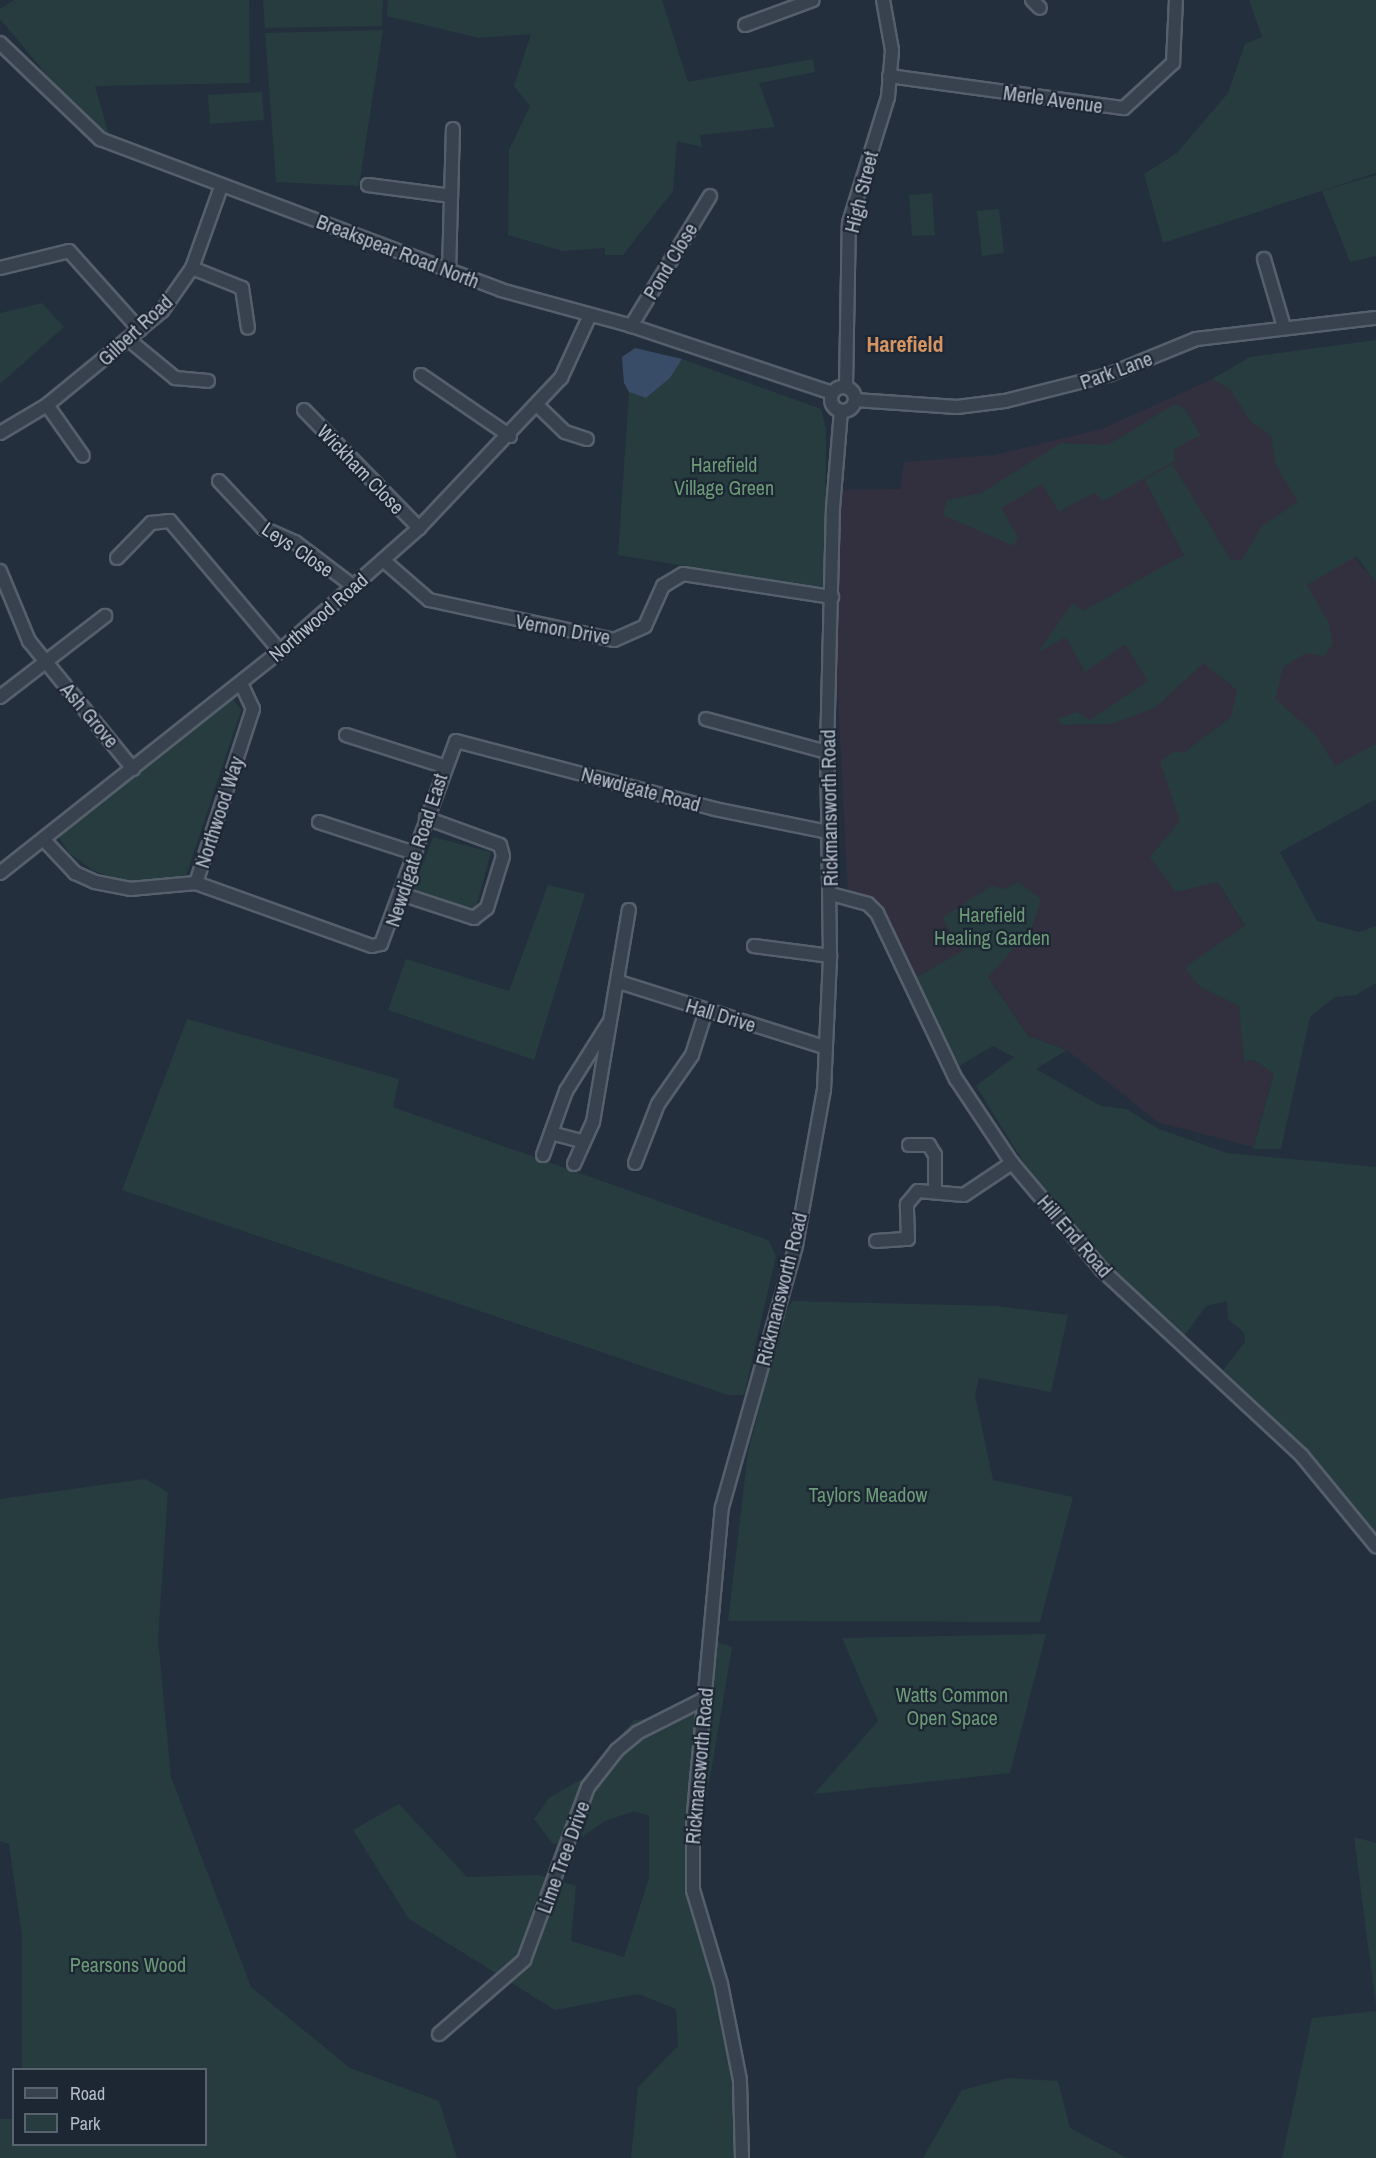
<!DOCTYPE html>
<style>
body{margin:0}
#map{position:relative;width:1376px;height:2158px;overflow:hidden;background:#242f3e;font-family:"Archivo Narrow",sans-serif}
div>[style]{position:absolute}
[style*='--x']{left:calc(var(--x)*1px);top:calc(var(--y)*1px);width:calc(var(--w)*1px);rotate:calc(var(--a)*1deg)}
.medical>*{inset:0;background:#32303f}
.green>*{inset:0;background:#263c3f}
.water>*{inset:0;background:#394c67}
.roads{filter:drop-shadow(2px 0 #565f6c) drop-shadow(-2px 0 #565f6c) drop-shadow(0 2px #565f6c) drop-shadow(0 -2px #565f6c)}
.minor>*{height:12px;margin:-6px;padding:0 6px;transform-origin:6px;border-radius:6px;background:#38414e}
.minor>.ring{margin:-6px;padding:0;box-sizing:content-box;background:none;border:12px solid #38414e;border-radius:50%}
span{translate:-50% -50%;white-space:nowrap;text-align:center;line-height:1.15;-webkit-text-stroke:4.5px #1d2633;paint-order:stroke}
.street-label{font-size:20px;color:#b4bcc9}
.park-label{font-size:20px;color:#6b9a76}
.quarter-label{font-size:22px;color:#d59563;font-weight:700}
.legend{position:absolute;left:12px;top:2068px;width:195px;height:78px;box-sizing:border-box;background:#1d2633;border:2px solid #59626f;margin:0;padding:8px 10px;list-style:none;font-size:18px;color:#b4bcc9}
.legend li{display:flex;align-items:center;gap:12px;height:30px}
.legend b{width:30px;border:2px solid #59626f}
</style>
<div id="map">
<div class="medical">
<i style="clip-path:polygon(1376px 340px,1319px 515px,1376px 583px,1376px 744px,1335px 767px,1218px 882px,1245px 927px,1199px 986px,1239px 1006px,1244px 1061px,1254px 1060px,1274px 1074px,1253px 1147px,1158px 1122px,1067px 1050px,1028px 1036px,969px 948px,915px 978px,873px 900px,848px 894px,834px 616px,837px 490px,900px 489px,904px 462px,994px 455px,1102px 429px,1217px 377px)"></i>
</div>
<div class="green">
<i style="clip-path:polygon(14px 0,249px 0,250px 83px,95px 86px,109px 135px,87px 123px,0 19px,0 9px)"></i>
<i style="clip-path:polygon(263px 0,383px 0,382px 26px,265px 28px)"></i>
<i style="clip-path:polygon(388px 0,662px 0,688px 82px,813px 59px,815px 72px,759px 83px,775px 127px,700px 135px,702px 147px,677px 141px,673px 191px,623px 255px,605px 255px,605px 248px,563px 251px,508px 235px,509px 150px,530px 106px,514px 86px,531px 34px,479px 38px,387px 16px)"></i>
<i style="clip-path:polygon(1249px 0,1376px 0,1376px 173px,1163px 243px,1144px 174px,1177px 153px,1228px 93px,1245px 44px,1262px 37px)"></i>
<i style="clip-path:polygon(383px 30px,359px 186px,276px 182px,265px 33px)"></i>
<i style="clip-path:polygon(262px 92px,264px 120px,210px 124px,208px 95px)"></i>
<i style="clip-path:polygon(1376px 175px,1376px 256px,1350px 262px,1322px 191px)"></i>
<i style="clip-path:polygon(932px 193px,935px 235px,912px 236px,909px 195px)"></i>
<i style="clip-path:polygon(999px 209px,1004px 253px,982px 256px,977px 211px)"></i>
<i style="clip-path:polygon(42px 303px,64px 327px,0 384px,0 313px)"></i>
<i style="clip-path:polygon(1376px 340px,1376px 583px,1356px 556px,1307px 585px,1329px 624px,1333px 644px,1324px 656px,1306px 653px,1283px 667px,1275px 699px,1315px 734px,1335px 766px,1376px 744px,1376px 799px,1280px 852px,1317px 921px,1359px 932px,1376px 926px,1376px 983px,1356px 995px,1335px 997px,1310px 1017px,1281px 1149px,1253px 1149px,1274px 1074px,1254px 1060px,1244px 1062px,1239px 1006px,1199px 986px,1185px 967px,1245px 926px,1218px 882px,1176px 892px,1150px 857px,1180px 821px,1160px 761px,1175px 751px,1183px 753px,1231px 717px,1237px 690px,1203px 663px,1155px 708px,1111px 724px,1062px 725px,1057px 719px,1077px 712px,1090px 720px,1148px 681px,1125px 644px,1085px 672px,1066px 637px,1037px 653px,1073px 603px,1083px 611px,1184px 555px,1145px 480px,1172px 464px,1231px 560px,1242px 560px,1262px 526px,1298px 502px,1276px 465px,1271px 436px,1250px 421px,1231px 390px,1212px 379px,1250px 357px)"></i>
<i style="clip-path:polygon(682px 359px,821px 409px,826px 429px,825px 589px,618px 555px,629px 392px,646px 398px,670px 378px)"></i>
<i style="clip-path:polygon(1175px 404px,1186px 410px,1200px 435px,1173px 450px,1176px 460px,1102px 502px,1095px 492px,1059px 512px,1042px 484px,1001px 508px,1018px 537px,1014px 546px,943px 515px,947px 500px,981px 493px,1061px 443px,1108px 445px)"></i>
<i style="clip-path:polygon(230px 695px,241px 710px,186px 876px,131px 883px,94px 871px,69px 853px,55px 832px)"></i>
<i style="clip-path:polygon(433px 837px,491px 852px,475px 911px,412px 893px)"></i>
<i style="clip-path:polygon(1018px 882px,1041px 899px,1032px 928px,988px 977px,1028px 1036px,1067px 1050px,1036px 1069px,1101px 1106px,1126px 1109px,1159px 1129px,1227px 1153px,1376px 1167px,1376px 1556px,1306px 1470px,1296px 1443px,1223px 1370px,1245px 1342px,1244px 1333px,1228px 1319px,1227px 1301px,1206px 1306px,1185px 1335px,1109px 1265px,1024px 1163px,976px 1086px,1014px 1057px,993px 1046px,959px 1066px,915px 978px,963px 951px,942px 918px,991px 886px,1005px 889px)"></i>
<i style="clip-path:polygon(548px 885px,585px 894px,534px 1060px,388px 1010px,406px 959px,509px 991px)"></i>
<i style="clip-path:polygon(187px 1019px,399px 1079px,393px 1107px,768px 1240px,776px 1256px,744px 1395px,728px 1395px,122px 1190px)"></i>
<i style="clip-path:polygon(792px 1301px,995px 1306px,1068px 1315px,1051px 1392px,979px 1378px,975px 1395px,993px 1480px,1073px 1497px,1040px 1622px,728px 1621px,748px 1452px,781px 1322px)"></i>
<i style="clip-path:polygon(145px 1479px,168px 1492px,158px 1639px,171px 1777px,251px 1987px,350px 2068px,439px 2101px,457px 2158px,0 2158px,0 2119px,13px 2119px,14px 2144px,206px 2144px,206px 2070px,22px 2069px,22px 1936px,9px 1844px,0 1841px,0 1499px)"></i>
<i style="clip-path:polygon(1046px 1634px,1010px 1773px,814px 1794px,878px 1721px,842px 1638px)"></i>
<i style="clip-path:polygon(706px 1638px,732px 1647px,691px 1891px,732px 2040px,736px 2158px,631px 2158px,638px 2087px,678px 2046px,676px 2009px,638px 1994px,555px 2010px,409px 1919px,353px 1830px,399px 1804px,467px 1877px,538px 1875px,576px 1886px,571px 1941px,624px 1957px,649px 1878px,649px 1816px,634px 1811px,605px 1821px,575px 1842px,553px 1844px,534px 1819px,549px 1798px,585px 1777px,634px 1720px,696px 1714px)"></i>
<i style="clip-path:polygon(1354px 1837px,1376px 1843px,1376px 2007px)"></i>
<i style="clip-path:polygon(1376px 2011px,1376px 2158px,1282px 2158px,1312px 2018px)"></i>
<i style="clip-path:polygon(1008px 2078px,1058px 2081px,1070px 2128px,1127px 2158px,923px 2158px,962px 2090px)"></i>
</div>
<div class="water">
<i style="clip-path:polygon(635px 348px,682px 359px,670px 378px,646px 398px,629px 392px,624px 383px,622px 357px)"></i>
</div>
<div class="roads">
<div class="minor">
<i style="--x:1032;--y:0;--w:11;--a:45"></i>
<i style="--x:745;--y:25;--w:72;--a:-20.2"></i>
<i style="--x:0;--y:43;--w:139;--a:43.8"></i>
<i style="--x:100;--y:139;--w:428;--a:20.6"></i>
<i style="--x:501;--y:290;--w:133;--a:15.3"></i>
<i style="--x:629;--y:325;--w:214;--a:18.5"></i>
<i style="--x:889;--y:76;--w:237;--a:7.8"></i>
<i style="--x:1124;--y:108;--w:67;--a:-42.6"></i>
<i style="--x:1173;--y:63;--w:63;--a:-87.3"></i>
<i style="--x:368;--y:185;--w:84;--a:7.5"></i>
<i style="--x:1264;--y:259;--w:71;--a:73.6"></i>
<i style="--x:0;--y:268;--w:71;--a:-13.8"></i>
<i style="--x:69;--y:251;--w:106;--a:48.1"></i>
<i style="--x:192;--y:268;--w:54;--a:21.8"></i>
<i style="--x:242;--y:288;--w:40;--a:81.5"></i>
<i style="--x:449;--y:270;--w:141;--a:-88.4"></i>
<i style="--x:631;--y:326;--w:152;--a:-58.7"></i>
<i style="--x:129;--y:340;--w:60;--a:39.6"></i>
<i style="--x:175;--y:378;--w:33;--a:5"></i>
<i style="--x:421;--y:375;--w:108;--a:34.4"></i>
<i style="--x:846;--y:387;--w:164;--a:-89"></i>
<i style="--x:849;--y:223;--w:132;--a:-72.8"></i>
<i style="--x:888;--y:97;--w:47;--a:-85.1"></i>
<i style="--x:892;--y:50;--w:51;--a:-100.2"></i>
<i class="ring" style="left:831px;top:387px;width:12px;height:12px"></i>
<i style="--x:855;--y:400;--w:102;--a:3.9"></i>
<i style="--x:957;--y:407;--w:48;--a:-7.1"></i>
<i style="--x:1005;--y:401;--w:106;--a:-14.2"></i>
<i style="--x:1108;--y:375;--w:95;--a:-22.2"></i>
<i style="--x:1196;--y:339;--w:181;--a:-6.7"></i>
<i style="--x:47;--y:405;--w:62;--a:54.8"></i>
<i style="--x:538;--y:406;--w:37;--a:44"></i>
<i style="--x:565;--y:432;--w:23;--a:18"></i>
<i style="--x:304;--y:410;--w:165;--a:45.7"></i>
<i style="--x:0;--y:433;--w:55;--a:-30.8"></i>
<i style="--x:47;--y:405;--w:149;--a:-39.3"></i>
<i style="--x:162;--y:311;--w:52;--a:-55.1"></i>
<i style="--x:192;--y:268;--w:86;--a:-70.3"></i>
<i style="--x:219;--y:481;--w:64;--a:46.9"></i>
<i style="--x:263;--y:528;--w:35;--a:24"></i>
<i style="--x:295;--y:542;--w:74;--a:37.3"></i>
<i style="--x:117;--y:558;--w:49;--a:-45.8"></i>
<i style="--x:151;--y:523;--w:19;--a:-6"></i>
<i style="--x:170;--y:521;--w:170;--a:49.8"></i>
<i style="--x:383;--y:560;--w:61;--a:41"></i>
<i style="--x:429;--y:600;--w:189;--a:12.2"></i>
<i style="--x:614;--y:640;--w:34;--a:-24"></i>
<i style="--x:645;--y:626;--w:44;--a:-65.8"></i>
<i style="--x:663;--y:586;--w:23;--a:-31"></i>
<i style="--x:683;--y:574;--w:151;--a:8.8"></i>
<i style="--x:0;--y:571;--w:76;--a:67.5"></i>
<i style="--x:29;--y:641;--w:165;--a:50.9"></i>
<i style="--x:0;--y:697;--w:133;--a:-37.6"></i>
<i style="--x:706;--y:719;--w:125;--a:15.3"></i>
<i style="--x:346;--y:735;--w:102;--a:17.7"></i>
<i style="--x:319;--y:822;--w:100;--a:18.1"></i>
<i style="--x:43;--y:839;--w:47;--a:46.7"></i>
<i style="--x:75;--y:873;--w:22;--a:24"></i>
<i style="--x:95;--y:882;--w:36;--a:11"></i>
<i style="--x:130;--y:889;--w:66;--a:-5.2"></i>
<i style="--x:196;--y:883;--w:183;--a:-71.9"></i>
<i style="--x:253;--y:709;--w:29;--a:-115"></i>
<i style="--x:0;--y:873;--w:357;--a:-38.4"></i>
<i style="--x:280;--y:651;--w:186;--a:-41.5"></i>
<i style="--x:419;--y:528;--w:207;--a:-46.6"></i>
<i style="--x:561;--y:378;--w:67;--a:-65.3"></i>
<i style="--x:196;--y:883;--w:187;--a:19.7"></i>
<i style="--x:372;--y:946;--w:9;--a:-13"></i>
<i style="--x:381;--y:944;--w:216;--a:-69.7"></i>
<i style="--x:456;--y:741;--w:268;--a:14.7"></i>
<i style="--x:715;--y:809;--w:115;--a:11.5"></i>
<i style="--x:401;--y:894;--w:77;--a:18.2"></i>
<i style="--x:474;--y:918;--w:16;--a:-38"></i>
<i style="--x:487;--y:908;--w:54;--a:-72.9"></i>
<i style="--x:503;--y:856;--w:11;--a:-105"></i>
<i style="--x:500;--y:845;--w:79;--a:-160"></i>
<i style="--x:831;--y:894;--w:38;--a:15"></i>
<i style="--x:868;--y:904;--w:13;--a:45"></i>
<i style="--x:877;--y:913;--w:184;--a:64.6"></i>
<i style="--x:956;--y:1079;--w:101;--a:56.3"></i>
<i style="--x:1012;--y:1163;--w:140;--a:49.9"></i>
<i style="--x:1102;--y:1270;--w:273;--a:42.9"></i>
<i style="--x:1302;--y:1456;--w:117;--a:50.6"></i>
<i style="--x:754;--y:946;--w:77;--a:7.5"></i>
<i style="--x:619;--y:982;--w:215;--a:17.6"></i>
<i style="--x:551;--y:1133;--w:34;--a:15"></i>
<i style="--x:909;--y:1145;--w:20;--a:0"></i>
<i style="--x:929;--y:1145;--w:12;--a:59"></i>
<i style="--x:935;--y:1155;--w:37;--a:90"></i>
<i style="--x:543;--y:1155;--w:68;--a:-70.2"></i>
<i style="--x:566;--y:1091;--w:79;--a:-57.9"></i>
<i style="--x:635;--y:1163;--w:63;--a:-68.7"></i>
<i style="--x:658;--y:1104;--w:60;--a:-55.2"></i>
<i style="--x:692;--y:1055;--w:46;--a:-72.3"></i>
<i style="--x:574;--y:1164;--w:46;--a:-65.7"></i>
<i style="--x:593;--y:1122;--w:215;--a:-80.4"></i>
<i style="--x:876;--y:1241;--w:32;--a:-4"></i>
<i style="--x:908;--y:1239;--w:35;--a:-92"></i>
<i style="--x:907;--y:1204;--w:17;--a:-50"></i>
<i style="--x:918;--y:1191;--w:46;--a:5"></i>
<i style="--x:964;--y:1195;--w:58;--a:-33.7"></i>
<i style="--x:439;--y:2034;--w:113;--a:-41"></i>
<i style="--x:524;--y:1960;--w:184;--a:-69.7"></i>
<i style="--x:588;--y:1787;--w:47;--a:-51.9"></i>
<i style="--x:617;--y:1750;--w:26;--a:-40"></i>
<i style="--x:637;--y:1733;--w:75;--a:-26.9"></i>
<i style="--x:742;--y:2158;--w:78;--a:-91.5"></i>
<i style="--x:740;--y:2080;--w:98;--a:-101.2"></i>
<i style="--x:721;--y:1984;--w:98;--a:-106.6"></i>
<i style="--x:693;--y:1890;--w:66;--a:-90"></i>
<i style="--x:693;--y:1824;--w:318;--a:-84.8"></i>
<i style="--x:722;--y:1507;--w:272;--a:-74.2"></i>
<i style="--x:796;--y:1245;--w:158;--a:-79.8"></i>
<i style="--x:824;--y:1090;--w:134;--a:-87.4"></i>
<i style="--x:830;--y:956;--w:204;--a:-90.8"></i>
<i style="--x:827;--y:752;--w:244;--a:-88.6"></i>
<i style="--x:833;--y:508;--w:97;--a:-85.3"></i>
</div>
</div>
<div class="street-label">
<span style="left:1053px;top:99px;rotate:8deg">Merle Avenue</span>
<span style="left:861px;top:192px;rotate:-76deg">High Street</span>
<span style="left:398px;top:251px;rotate:21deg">Breakspear Road North</span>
<span style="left:670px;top:261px;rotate:-59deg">Pond Close</span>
<span style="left:135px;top:330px;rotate:-43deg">Gilbert Road</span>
<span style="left:1116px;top:370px;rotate:-20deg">Park Lane</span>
<span style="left:361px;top:469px;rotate:46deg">Wickham Close</span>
<span style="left:298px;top:549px;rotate:34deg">Leys Close</span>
<span style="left:318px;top:617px;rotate:-41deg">Northwood Road</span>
<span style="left:563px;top:629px;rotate:10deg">Vernon Drive</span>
<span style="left:90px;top:715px;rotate:50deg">Ash Grove</span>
<span style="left:641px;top:789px;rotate:15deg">Newdigate Road</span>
<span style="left:829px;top:808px;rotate:-91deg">Rickmansworth Road</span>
<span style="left:219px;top:812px;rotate:-72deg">Northwood Way</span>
<span style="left:416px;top:850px;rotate:-72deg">Newdigate Road East</span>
<span style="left:721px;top:1015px;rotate:17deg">Hall Drive</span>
<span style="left:1075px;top:1236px;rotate:49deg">Hill End Road</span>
<span style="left:781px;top:1289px;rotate:-76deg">Rickmansworth Road</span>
<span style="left:699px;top:1766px;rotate:-85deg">Rickmansworth Road</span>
<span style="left:563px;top:1857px;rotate:-70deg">Lime Tree Drive</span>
</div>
<div class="park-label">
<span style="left:724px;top:476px">Harefield<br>Village Green</span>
<span style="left:992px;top:926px">Harefield<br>Healing Garden</span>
<span style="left:868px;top:1494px">Taylors Meadow</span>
<span style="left:952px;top:1706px">Watts Common<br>Open Space</span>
<span style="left:128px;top:1964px">Pearsons Wood</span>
</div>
<div class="quarter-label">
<span style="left:905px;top:345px">Harefield</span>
</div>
<ul class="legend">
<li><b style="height:8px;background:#38414e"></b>Road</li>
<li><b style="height:16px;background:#263c3f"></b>Park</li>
</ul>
</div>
